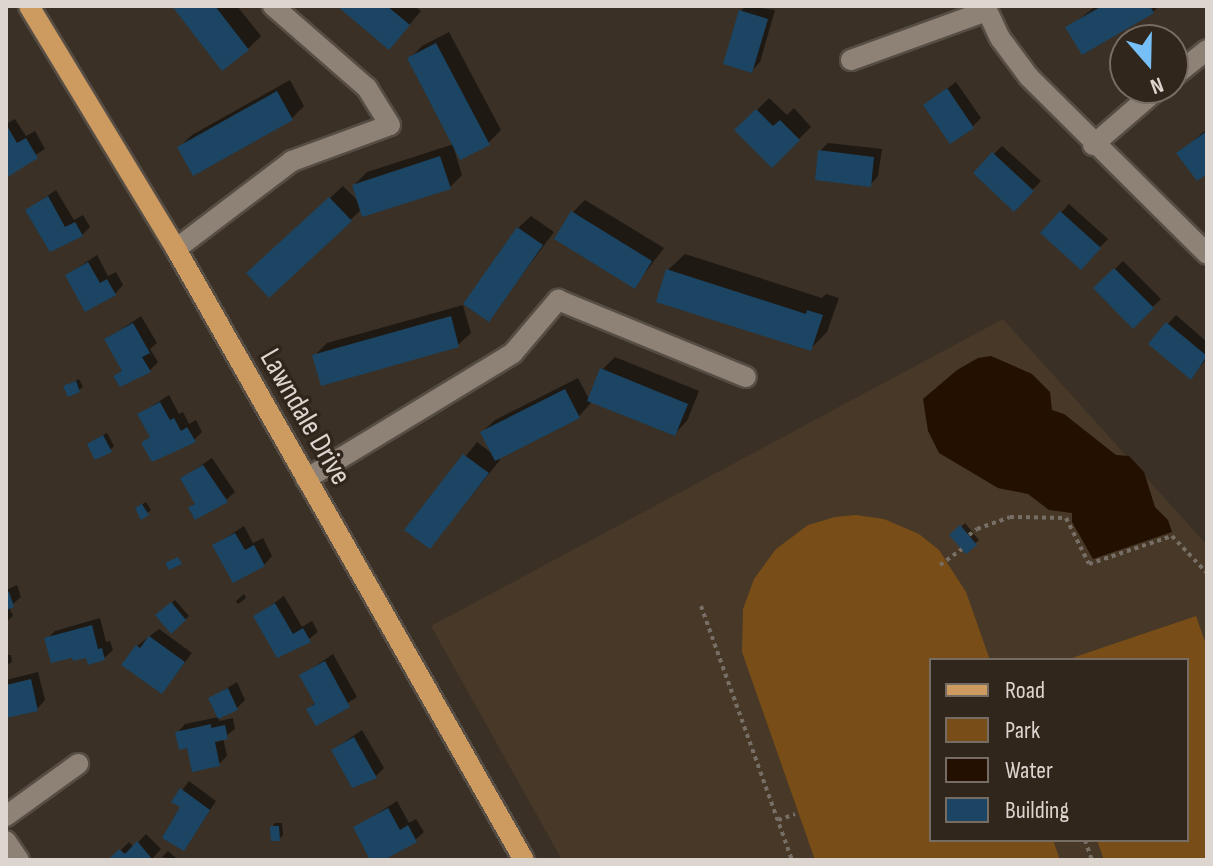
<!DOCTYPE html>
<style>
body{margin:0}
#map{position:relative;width:1213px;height:866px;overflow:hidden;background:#3a3025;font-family:"Sofia Sans Condensed",sans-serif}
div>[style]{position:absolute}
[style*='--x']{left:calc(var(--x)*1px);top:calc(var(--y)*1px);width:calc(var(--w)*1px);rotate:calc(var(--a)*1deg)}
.built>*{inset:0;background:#473828}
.green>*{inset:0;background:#794d18}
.water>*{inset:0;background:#231000}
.shadow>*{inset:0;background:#0007}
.building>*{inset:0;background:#1b4563}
.path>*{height:4px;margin-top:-2px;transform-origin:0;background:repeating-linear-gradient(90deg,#776e65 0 4px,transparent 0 8px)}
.roads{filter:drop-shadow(2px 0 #564d44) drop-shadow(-2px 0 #564d44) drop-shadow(0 2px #564d44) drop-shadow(0 -2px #564d44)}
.minor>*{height:20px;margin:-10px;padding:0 10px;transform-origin:10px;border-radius:10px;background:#8e8175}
.major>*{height:20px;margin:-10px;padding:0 10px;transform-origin:10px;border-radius:10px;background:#cd9a60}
span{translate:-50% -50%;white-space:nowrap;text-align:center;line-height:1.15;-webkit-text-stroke:7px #30261b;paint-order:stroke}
.street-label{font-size:30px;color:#ddd6d0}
.frame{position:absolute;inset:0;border:8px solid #ddd6d0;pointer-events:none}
.legend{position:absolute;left:929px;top:658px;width:260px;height:184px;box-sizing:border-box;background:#30261b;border:2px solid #756c63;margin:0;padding:10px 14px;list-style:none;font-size:24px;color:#ddd6d0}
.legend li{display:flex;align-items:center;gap:16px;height:40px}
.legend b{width:40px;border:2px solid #756c63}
.north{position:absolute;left:1109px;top:24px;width:80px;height:80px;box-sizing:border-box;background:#30261b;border:2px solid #756c63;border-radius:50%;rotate:160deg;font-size:22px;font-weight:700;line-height:32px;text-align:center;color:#ddd6d0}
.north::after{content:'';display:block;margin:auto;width:28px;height:36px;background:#76c0f7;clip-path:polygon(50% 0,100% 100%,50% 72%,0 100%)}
</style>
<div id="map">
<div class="built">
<i style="clip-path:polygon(evenodd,1003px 319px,1207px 545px,1207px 860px,562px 860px,431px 626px,1003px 319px,931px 660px,1187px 660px,1187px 840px,931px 840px,931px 660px)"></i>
</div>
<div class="green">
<i style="clip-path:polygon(856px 515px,884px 519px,919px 534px,939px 550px,966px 592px,990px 660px,931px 660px,931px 840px,1053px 840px,1060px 860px,815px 860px,742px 652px,743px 609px,754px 579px,776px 549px,808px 525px,835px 517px)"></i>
<i style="clip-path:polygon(1196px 616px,1207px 647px,1207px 860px,1104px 860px,1097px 840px,1187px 840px,1187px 660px,1066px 660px)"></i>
</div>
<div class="water">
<i style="clip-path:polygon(991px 356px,1032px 374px,1050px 392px,1052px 410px,1064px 414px,1116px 455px,1129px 456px,1144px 472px,1155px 507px,1168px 520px,1172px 532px,1093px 559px,1072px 522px,1072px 513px,1049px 510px,1028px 494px,998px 488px,939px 453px,928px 431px,923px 399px,957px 370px,978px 358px)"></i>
</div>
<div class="shadow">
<i style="clip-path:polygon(174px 6px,237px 6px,261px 36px,248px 49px)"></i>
<i style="clip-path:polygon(340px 6px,414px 6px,421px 11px,402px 34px)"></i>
<i style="clip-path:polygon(746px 6px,775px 10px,760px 62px,752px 71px,741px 11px)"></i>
<i style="clip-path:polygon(1096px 6px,1159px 6px,1153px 12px,1068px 28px)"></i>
<i style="clip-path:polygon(449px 32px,501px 130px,488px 143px,454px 149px,462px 175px,450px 187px,362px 209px,269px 295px,261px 261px,343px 186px,360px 203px,354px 185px,367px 172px,454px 144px,409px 59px,422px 46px)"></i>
<i style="clip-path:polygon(290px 80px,304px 106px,292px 118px,179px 147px,192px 135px)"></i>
<i style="clip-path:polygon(956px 82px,981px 118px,973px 126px,925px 105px)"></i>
<i style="clip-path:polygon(769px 98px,787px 115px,794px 108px,811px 127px,772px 166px,737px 130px)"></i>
<i style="clip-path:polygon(15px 119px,26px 136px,35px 131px,45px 149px,6px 173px,6px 124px)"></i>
<i style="clip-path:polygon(1207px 129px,1207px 171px,1179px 153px)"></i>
<i style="clip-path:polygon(828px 143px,882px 149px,878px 176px,870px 185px,820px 151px)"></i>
<i style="clip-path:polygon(1002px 146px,1041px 181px,1014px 209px,975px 173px)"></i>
<i style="clip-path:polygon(56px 190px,74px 220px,83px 215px,90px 227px,82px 235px,27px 210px)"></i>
<i style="clip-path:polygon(585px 200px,664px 248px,635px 286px,573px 212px)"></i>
<i style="clip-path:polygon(1069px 204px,1108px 239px,1081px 267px,1043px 232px)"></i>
<i style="clip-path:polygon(531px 216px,554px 232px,489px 319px,518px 228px)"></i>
<i style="clip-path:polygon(685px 254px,822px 298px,826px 294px,839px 298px,827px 332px,810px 349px,668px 270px)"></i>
<i style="clip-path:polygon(97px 255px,108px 276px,116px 272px,123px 285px,115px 294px,67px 275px)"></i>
<i style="clip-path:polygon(1123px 261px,1161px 299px,1133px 326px,1096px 288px)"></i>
<i style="clip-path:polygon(463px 305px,471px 333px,458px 345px,314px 356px,327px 343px)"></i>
<i style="clip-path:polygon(1176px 315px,1207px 342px,1207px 359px,1190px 377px,1150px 344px)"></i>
<i style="clip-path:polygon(141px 316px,157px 343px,150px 349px,158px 362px,150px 370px,116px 376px,124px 369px,107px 339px)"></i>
<i style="clip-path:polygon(615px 357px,699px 391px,687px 421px,674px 434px,602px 370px)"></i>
<i style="clip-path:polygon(578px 378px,591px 403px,579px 416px,497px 457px,500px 460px,430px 547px,407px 530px,477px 442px,494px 455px,482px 432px,495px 420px)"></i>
<i style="clip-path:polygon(79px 379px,83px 387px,79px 390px,66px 386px)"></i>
<i style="clip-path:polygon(169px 395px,179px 414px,183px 412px,189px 424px,196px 420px,202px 432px,194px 440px,144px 443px,152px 435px,140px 414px)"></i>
<i style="clip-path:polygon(107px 433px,114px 446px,110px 450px,89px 444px)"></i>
<i style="clip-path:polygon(212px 458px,235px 492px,226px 500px,190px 508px,196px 502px,183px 478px)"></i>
<i style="clip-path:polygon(146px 502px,151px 510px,142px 517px,141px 505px)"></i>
<i style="clip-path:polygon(965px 523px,979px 540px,966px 552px,952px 535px)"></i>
<i style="clip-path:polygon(244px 526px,253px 543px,263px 538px,272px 556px,264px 565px,215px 545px)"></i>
<i style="clip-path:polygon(17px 585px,21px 597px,9px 607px,13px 616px,6px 622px,6px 590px)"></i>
<i style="clip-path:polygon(244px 594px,246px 598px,238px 604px,236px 601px)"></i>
<i style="clip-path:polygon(284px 596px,302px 627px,312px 621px,318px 632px,301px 645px,256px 616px)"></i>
<i style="clip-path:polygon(175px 600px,189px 616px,171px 631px,158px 615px)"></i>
<i style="clip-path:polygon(100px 618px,106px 642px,110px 641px,113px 650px,104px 658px,47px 639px,55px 631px)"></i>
<i style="clip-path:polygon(159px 629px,192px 653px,162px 692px,137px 646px)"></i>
<i style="clip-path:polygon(333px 654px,357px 697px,316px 723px,308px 709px,316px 702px,301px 676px)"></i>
<i style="clip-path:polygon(6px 655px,11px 655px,12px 662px,6px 666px)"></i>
<i style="clip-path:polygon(38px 672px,45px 700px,37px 709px,6px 712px,6px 680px)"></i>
<i style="clip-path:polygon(237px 682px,245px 700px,237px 708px,211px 698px)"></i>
<i style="clip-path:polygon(219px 717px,219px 721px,233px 718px,235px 729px,223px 738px,227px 756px,219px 764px,188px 746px,177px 733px,185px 724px)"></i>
<i style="clip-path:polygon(362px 730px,384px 768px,376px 776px,333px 750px)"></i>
<i style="clip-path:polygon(189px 781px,216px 801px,184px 849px,183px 807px,174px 801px)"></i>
<i style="clip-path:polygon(397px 801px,409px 823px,416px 819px,424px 832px,415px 840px,379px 860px,373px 860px,355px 828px)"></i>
<i style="clip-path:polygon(275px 823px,282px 823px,283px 835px,279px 839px,272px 827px)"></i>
<i style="clip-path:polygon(146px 834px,161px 849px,151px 860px,111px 860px,129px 842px,134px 847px)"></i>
<i style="clip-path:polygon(168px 851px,176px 858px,174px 860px,162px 857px)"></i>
</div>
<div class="building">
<i style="clip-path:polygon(172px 6px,215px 6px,249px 50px,222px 71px)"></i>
<i style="clip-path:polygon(337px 6px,387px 6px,410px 25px,389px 50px)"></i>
<i style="clip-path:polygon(1102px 6px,1150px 6px,1154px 13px,1082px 55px,1065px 27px)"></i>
<i style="clip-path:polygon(739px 10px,768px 19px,752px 73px,723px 64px)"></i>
<i style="clip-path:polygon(436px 43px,490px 145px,460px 160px,407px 58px)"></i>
<i style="clip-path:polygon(947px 88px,974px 128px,950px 144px,923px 105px)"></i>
<i style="clip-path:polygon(277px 91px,293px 120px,193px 176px,177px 147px)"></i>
<i style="clip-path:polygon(756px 109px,773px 126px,780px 120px,800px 140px,772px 168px,734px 130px)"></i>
<i style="clip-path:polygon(6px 124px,17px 143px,26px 138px,38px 158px,6px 178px)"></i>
<i style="clip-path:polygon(1207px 131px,1207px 174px,1197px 181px,1176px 153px)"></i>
<i style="clip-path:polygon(818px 150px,874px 157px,871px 187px,815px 180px)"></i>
<i style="clip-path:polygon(992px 152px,1034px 191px,1014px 212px,973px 173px)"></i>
<i style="clip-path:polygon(440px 156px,451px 189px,362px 217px,352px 185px)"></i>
<i style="clip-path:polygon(48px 196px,65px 227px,75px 222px,83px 236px,50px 252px,25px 210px)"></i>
<i style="clip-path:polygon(329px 197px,352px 221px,269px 298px,246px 273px)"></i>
<i style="clip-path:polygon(571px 211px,652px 261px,635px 289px,554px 239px)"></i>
<i style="clip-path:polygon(1060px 211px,1101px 248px,1081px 270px,1040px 233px)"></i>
<i style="clip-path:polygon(517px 227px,543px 245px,489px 322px,463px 304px)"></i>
<i style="clip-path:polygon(88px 262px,100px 283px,107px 279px,116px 295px,85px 312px,65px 275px)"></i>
<i style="clip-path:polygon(1114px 268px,1154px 308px,1133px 329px,1093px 288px)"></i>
<i style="clip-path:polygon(666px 269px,806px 314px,807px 310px,823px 315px,811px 351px,656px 302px)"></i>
<i style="clip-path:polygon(451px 316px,459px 347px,321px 386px,312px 355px)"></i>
<i style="clip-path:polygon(1166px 322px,1207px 356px,1191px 380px,1148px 344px)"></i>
<i style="clip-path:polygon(133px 323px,150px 353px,142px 357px,151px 372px,120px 387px,113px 376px,122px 371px,104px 339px)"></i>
<i style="clip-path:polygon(600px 368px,688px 404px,675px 436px,587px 401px)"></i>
<i style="clip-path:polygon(76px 381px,80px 392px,68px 397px,63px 386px)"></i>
<i style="clip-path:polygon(565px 389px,580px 418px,495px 461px,480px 432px)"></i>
<i style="clip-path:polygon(160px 402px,170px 420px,174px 418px,181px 431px,187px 427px,196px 442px,152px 462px,141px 443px,150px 437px,137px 414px)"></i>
<i style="clip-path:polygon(103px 435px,112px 452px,95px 460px,87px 444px)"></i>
<i style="clip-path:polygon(463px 454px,489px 473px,430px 549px,404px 530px)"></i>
<i style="clip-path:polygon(203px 465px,228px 502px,195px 520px,188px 507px,195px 504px,180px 478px)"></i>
<i style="clip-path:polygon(142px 504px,149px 515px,141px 520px,135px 508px)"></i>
<i style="clip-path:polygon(960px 525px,977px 545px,966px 554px,949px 535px)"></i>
<i style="clip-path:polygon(235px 533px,245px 550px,254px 545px,265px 566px,233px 583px,212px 545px)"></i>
<i style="clip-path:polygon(178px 557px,182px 564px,169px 570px,165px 563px)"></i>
<i style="clip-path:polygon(9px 592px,14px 607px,6px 610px,6px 593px)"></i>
<i style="clip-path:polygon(171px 602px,186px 620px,171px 634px,155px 615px)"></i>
<i style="clip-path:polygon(275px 603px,293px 634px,303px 628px,311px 642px,277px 658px,253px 616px)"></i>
<i style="clip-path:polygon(92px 625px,98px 649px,102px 648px,105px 660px,88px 665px,86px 658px,73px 661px,72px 658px,51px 663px,44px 638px)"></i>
<i style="clip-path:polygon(149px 636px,185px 662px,162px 694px,121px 665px,136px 645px,140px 648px)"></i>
<i style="clip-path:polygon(325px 661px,350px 707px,316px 726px,306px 709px,315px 704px,299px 675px)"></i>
<i style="clip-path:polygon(31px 679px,38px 711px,6px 718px,6px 685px)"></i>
<i style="clip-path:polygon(228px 688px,238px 710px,218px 719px,208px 698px)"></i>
<i style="clip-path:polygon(211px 724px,211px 728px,225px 725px,228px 739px,215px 742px,220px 766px,192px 772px,187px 748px,179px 750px,175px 732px)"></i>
<i style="clip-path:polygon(354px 737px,377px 778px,352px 788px,331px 750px)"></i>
<i style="clip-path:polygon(180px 788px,210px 810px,184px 851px,162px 838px,180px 807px,171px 802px)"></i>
<i style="clip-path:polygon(388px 808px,400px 830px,408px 825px,417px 842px,384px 860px,370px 860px,353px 827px)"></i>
<i style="clip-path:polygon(270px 826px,279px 826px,280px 841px,271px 841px)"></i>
<i style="clip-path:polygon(137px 841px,153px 860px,108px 860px,119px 849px,125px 854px)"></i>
</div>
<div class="path">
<i style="--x:969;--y:535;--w:10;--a:-37"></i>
<i style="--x:977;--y:529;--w:35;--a:-20"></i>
<i style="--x:1010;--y:517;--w:56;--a:1"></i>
<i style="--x:1066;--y:518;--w:51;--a:63.4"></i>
<i style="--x:1089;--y:564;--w:88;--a:-18.6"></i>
<i style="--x:1172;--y:536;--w:51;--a:46.6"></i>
<i style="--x:940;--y:565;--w:27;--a:-36"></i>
<i style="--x:701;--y:606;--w:270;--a:70.3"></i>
<i style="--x:778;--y:820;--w:18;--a:-19"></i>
<i style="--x:1085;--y:840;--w:21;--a:71"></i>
</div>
<div class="roads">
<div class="minor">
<i style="--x:985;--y:6;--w:35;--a:65"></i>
<i style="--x:1000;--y:38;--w:49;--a:53.4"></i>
<i style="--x:1029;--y:77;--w:251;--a:44.8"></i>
<i style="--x:851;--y:60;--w:144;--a:-19.9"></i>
<i style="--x:1173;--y:77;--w:43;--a:-38.5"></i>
<i style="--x:1093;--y:145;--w:87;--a:-40.8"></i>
<i style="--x:176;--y:249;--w:146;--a:-37.2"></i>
<i style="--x:292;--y:161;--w:104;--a:-20.2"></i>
<i style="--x:390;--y:125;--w:44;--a:-121.9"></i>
<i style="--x:367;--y:88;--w:125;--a:-138.9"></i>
<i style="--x:306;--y:479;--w:242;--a:-31.3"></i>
<i style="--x:513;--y:353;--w:70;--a:-49.7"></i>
<i style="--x:558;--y:300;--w:203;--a:22.3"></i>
<i style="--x:6;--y:816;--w:89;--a:-35.8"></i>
<i style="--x:6;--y:841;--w:23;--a:56"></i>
</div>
<div class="major">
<i style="--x:29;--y:6;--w:284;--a:58.8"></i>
<i style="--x:176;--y:249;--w:703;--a:60.34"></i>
</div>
</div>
<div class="street-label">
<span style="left:305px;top:417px;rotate:60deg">Lawndale Drive</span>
</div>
<div class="frame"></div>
<ul class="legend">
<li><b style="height:10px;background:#cd9a60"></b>Road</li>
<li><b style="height:22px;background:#794d18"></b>Park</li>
<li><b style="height:22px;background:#231000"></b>Water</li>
<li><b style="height:22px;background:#1b4563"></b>Building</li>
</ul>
<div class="north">N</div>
</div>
